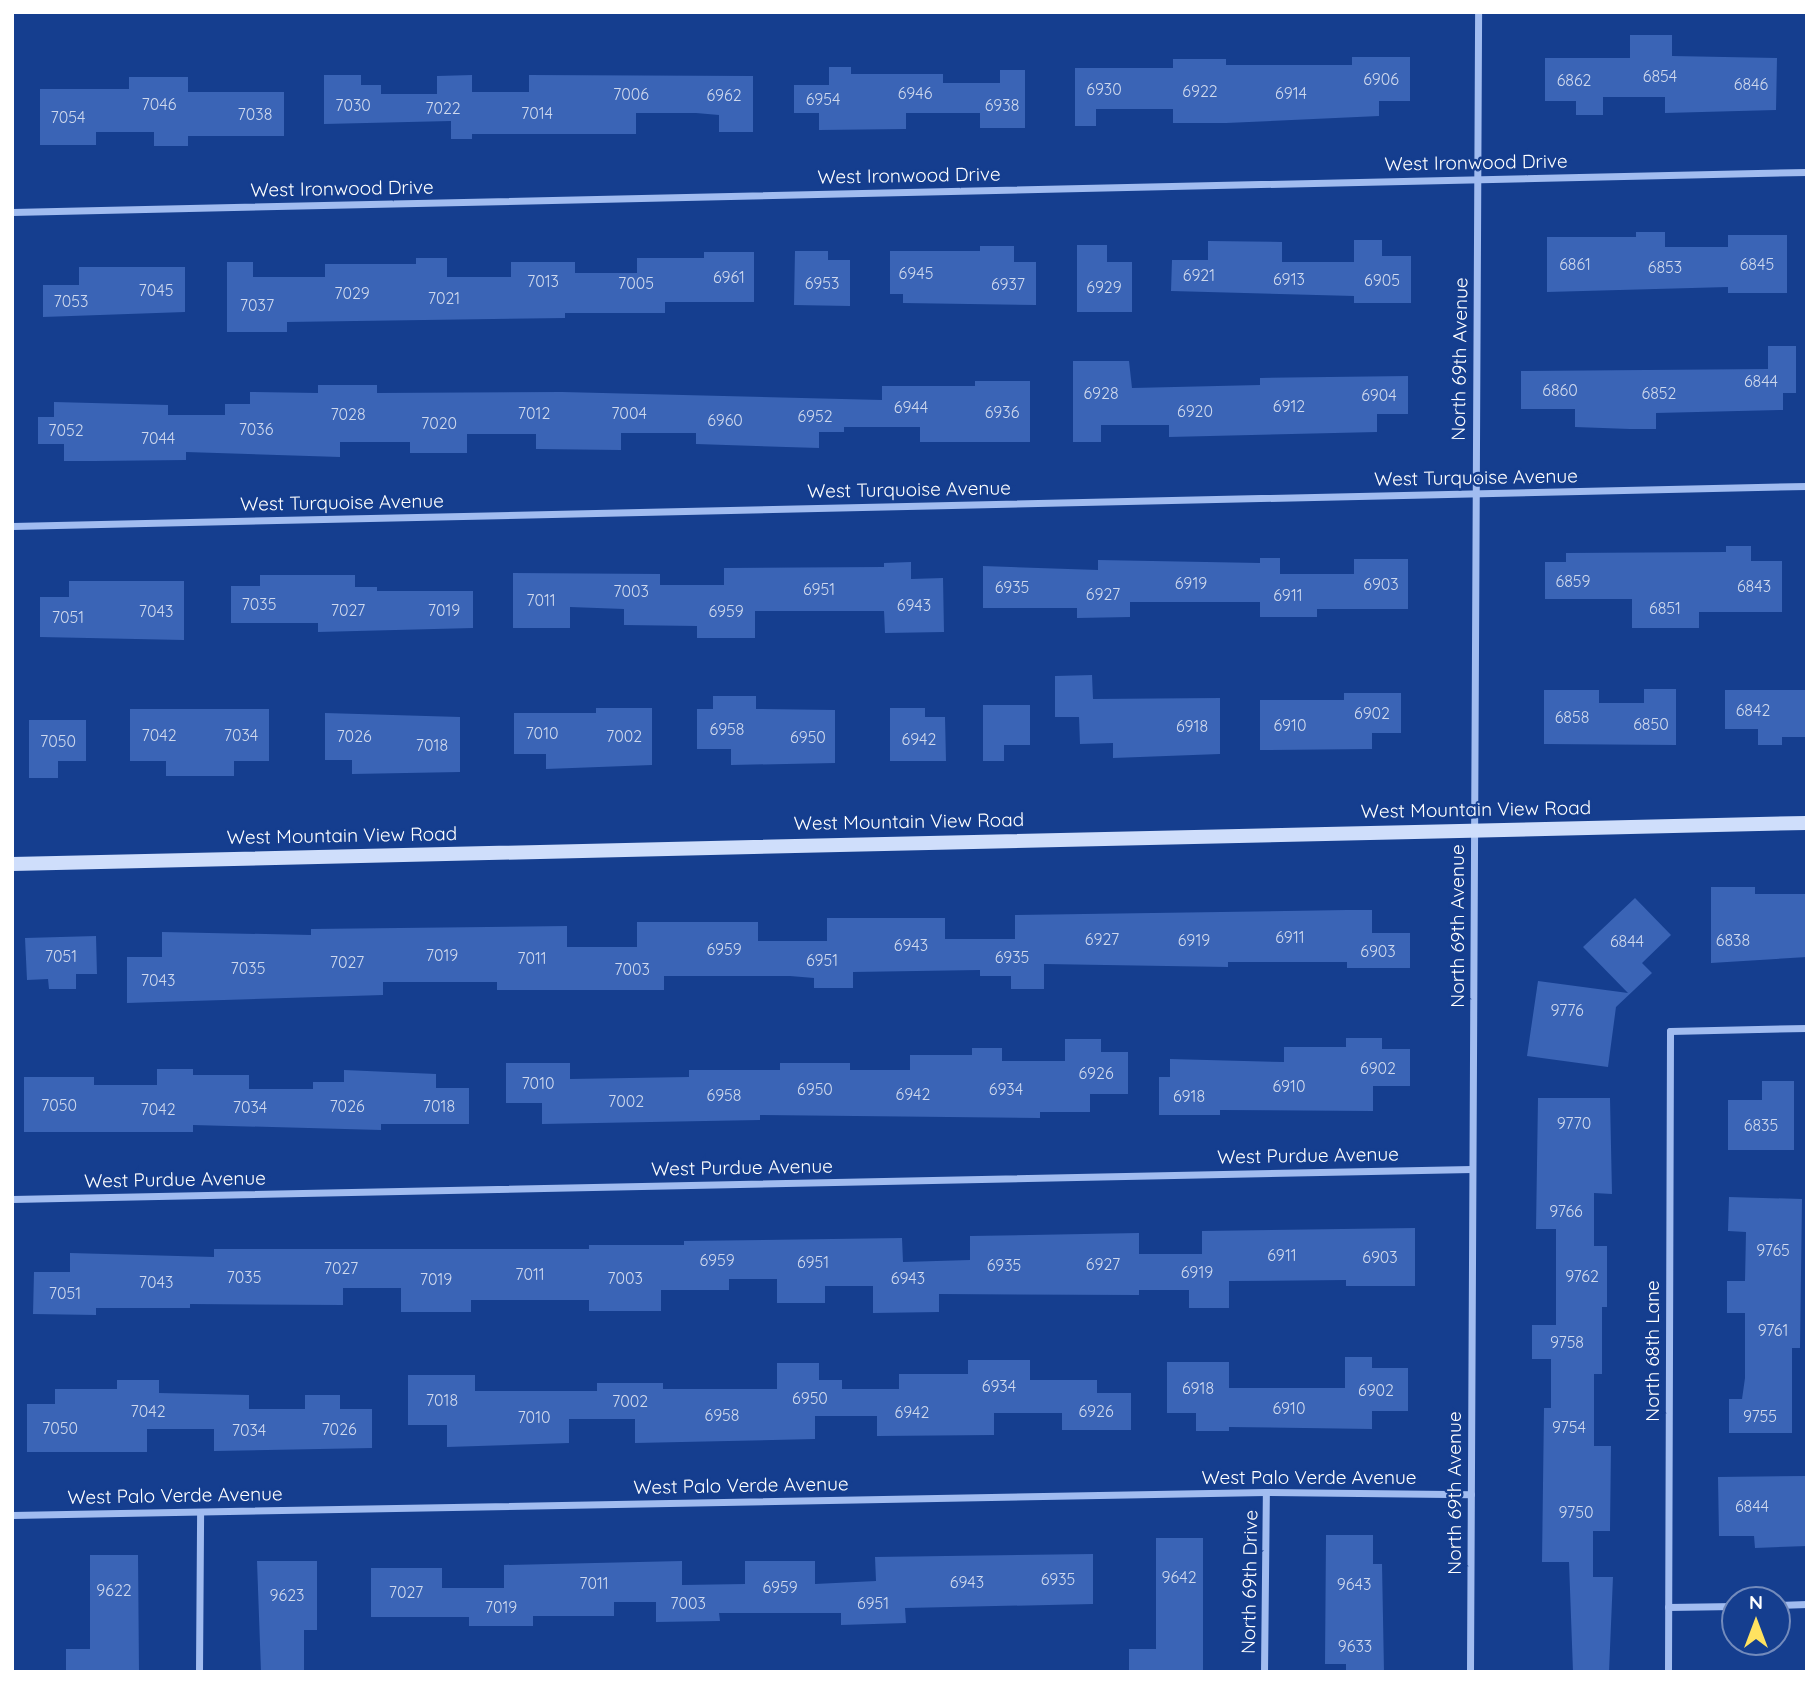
<!DOCTYPE html>
<style>
body{margin:0}
#map{position:relative;width:1819px;height:1684px;overflow:hidden;background:#153e8f;font-family:Quicksand,sans-serif}
div>[style]{position:absolute}
[style*='--x']{left:calc(var(--x)*1px);top:calc(var(--y)*1px);width:calc(var(--w)*1px);rotate:calc(var(--a)*1deg)}
.building>*{inset:0;background:#3a64b6}
.street>*{height:7px;margin:-3.5px;padding:0 3.5px;transform-origin:3.5px;border-radius:3.5px;background:#a1bcf0}
.secondary>*{height:14px;margin:-7px;padding:0 7px;transform-origin:7px;border-radius:7px;background:#cfdefb}
span{translate:-50% -50%;white-space:nowrap;text-align:center;line-height:1.15;-webkit-text-stroke:5px #153e8f;paint-order:stroke}
.number-label{font-size:16px;color:#ced8ed}
.number-label span{-webkit-text-stroke-width:0}
.street-label{font-size:19px;color:#fff}
.frame{position:absolute;inset:0;border:14px solid #fff;pointer-events:none}
.north{position:absolute;left:1721px;top:1586px;width:70px;height:70px;box-sizing:border-box;background:#153e8f;border:2px solid #738bbc;border-radius:50%;rotate:0deg;font-size:19px;font-weight:700;line-height:28px;text-align:center;color:#fff}
.north::after{content:'';display:block;margin:auto;width:24px;height:32px;background:#ffe260;clip-path:polygon(50% 0,100% 100%,50% 72%,0 100%)}
</style>
<div id="map">
<div class="building">
<i style="clip-path:polygon(1630px 35px,1672px 35px,1672px 56px,1777px 58px,1776px 110px,1665px 113px,1665px 97px,1603px 97px,1603px 115px,1576px 115px,1576px 101px,1545px 101px,1545px 58px,1630px 58px)"></i>
<i style="clip-path:polygon(1352px 57px,1410px 57px,1410px 101px,1379px 101px,1379px 116px,1226px 123px,1173px 123px,1173px 109px,1096px 109px,1096px 126px,1075px 126px,1075px 68px,1173px 68px,1173px 59px,1226px 59px,1226px 65px,1352px 65px)"></i>
<i style="clip-path:polygon(829px 67px,851px 67px,851px 74px,943px 74px,943px 83px,1000px 83px,1000px 70px,1025px 70px,1025px 128px,980px 128px,980px 113px,906px 113px,906px 129px,819px 130px,819px 113px,794px 113px,794px 85px,829px 85px)"></i>
<i style="clip-path:polygon(324px 75px,361px 75px,361px 85px,381px 85px,381px 94px,437px 94px,437px 76px,472px 75px,472px 92px,529px 92px,529px 75px,753px 76px,753px 132px,719px 132px,719px 115px,696px 113px,636px 113px,636px 134px,472px 134px,472px 139px,451px 139px,451px 121px,324px 124px)"></i>
<i style="clip-path:polygon(129px 77px,188px 77px,188px 92px,284px 92px,284px 136px,188px 136px,188px 146px,154px 146px,154px 132px,96px 132px,96px 145px,40px 145px,40px 89px,129px 89px)"></i>
<i style="clip-path:polygon(1636px 232px,1665px 232px,1665px 247px,1728px 247px,1728px 235px,1787px 235px,1787px 293px,1728px 293px,1728px 287px,1547px 292px,1547px 237px,1636px 237px)"></i>
<i style="clip-path:polygon(1354px 240px,1382px 240px,1382px 256px,1411px 256px,1411px 303px,1354px 303px,1354px 296px,1171px 291px,1172px 260px,1208px 260px,1208px 241px,1282px 242px,1282px 262px,1354px 262px)"></i>
<i style="clip-path:polygon(1077px 245px,1107px 245px,1107px 262px,1132px 262px,1132px 312px,1077px 312px)"></i>
<i style="clip-path:polygon(980px 246px,1014px 246px,1014px 262px,1036px 262px,1036px 305px,903px 303px,903px 294px,890px 294px,890px 251px,980px 251px)"></i>
<i style="clip-path:polygon(795px 251px,828px 251px,828px 260px,850px 260px,850px 306px,794px 305px)"></i>
<i style="clip-path:polygon(704px 252px,754px 252px,754px 302px,665px 302px,665px 313px,565px 313px,565px 318px,287px 322px,287px 332px,227px 332px,227px 262px,253px 262px,253px 277px,325px 277px,325px 264px,416px 264px,416px 258px,447px 258px,447px 277px,511px 277px,511px 262px,575px 262px,575px 273px,637px 273px,637px 258px,704px 258px)"></i>
<i style="clip-path:polygon(79px 267px,185px 267px,185px 312px,43px 317px,43px 285px,79px 285px)"></i>
<i style="clip-path:polygon(1768px 346px,1796px 346px,1796px 393px,1783px 393px,1783px 410px,1656px 413px,1656px 429px,1630px 429px,1575px 427px,1575px 409px,1521px 409px,1521px 371px,1768px 369px)"></i>
<i style="clip-path:polygon(1073px 361px,1129px 361px,1132px 388px,1260px 385px,1260px 378px,1408px 376px,1408px 414px,1377px 414px,1377px 432px,1169px 437px,1169px 425px,1101px 425px,1101px 442px,1073px 442px)"></i>
<i style="clip-path:polygon(975px 381px,1030px 381px,1030px 442px,920px 442px,920px 427px,844px 427px,844px 432px,819px 432px,819px 448px,696px 444px,696px 433px,621px 433px,621px 450px,536px 449px,536px 434px,467px 434px,467px 453px,410px 453px,410px 442px,340px 442px,340px 457px,186px 452px,186px 460px,94px 461px,64px 461px,64px 444px,38px 444px,38px 417px,54px 417px,54px 402px,168px 405px,168px 415px,225px 415px,225px 404px,250px 404px,250px 392px,318px 393px,318px 385px,377px 385px,377px 393px,562px 392px,882px 400px,882px 386px,975px 386px)"></i>
<i style="clip-path:polygon(1726px 546px,1751px 546px,1751px 561px,1782px 561px,1782px 612px,1699px 612px,1699px 628px,1632px 628px,1632px 599px,1545px 599px,1545px 562px,1566px 562px,1566px 553px,1726px 552px)"></i>
<i style="clip-path:polygon(1260px 558px,1280px 558px,1280px 574px,1354px 574px,1354px 559px,1408px 559px,1408px 609px,1317px 609px,1317px 617px,1260px 617px,1260px 602px,1130px 602px,1130px 617px,1077px 618px,1077px 608px,983px 608px,983px 566px,1098px 570px,1098px 560px,1260px 563px)"></i>
<i style="clip-path:polygon(911px 562px,911px 579px,943px 578px,944px 632px,885px 633px,884px 611px,755px 611px,755px 638px,697px 638px,697px 626px,624px 625px,624px 609px,570px 607px,570px 628px,513px 628px,513px 573px,660px 574px,660px 585px,724px 585px,724px 568px,884px 567px,884px 563px)"></i>
<i style="clip-path:polygon(260px 575px,355px 575px,355px 587px,377px 587px,377px 591px,473px 591px,473px 628px,318px 632px,318px 623px,231px 623px,231px 586px,260px 586px)"></i>
<i style="clip-path:polygon(69px 581px,184px 581px,184px 640px,40px 637px,40px 597px,69px 597px)"></i>
<i style="clip-path:polygon(1092px 675px,1093px 699px,1220px 698px,1220px 754px,1113px 758px,1113px 743px,1080px 744px,1079px 717px,1055px 717px,1055px 676px)"></i>
<i style="clip-path:polygon(1644px 689px,1676px 689px,1676px 745px,1544px 744px,1544px 690px,1599px 690px,1599px 703px,1644px 703px)"></i>
<i style="clip-path:polygon(1725px 690px,1807px 690px,1807px 737px,1782px 737px,1782px 745px,1758px 745px,1758px 729px,1725px 729px)"></i>
<i style="clip-path:polygon(1344px 693px,1401px 693px,1401px 733px,1372px 733px,1372px 749px,1260px 750px,1260px 700px,1344px 700px)"></i>
<i style="clip-path:polygon(713px 696px,756px 696px,756px 709px,835px 710px,835px 763px,731px 765px,731px 749px,697px 749px,697px 709px,713px 709px)"></i>
<i style="clip-path:polygon(983px 705px,1030px 705px,1030px 745px,1004px 745px,1004px 761px,983px 761px)"></i>
<i style="clip-path:polygon(596px 708px,652px 708px,652px 765px,546px 769px,546px 754px,514px 754px,514px 713px,596px 713px)"></i>
<i style="clip-path:polygon(890px 708px,925px 708px,925px 717px,945px 717px,946px 761px,890px 761px)"></i>
<i style="clip-path:polygon(130px 709px,269px 709px,269px 761px,234px 761px,234px 776px,166px 776px,166px 761px,130px 761px)"></i>
<i style="clip-path:polygon(325px 713px,460px 717px,460px 772px,352px 774px,352px 760px,325px 760px)"></i>
<i style="clip-path:polygon(29px 720px,86px 720px,86px 761px,58px 761px,58px 778px,29px 778px)"></i>
<i style="clip-path:polygon(1711px 887px,1755px 887px,1755px 894px,1807px 894px,1807px 957px,1711px 963px)"></i>
<i style="clip-path:polygon(1635px 898px,1671px 935px,1642px 963px,1652px 973px,1616px 1007px,1608px 1067px,1527px 1056px,1538px 981px,1628px 993px,1583px 947px)"></i>
<i style="clip-path:polygon(1347px 910px,1372px 910px,1372px 933px,1410px 933px,1410px 968px,1347px 968px,1347px 962px,1228px 962px,1228px 967px,1044px 964px,1044px 989px,1011px 989px,1011px 976px,980px 976px,980px 970px,853px 972px,853px 988px,814px 988px,814px 978px,790px 976px,664px 976px,664px 990px,497px 990px,497px 982px,383px 982px,383px 995px,127px 1003px,127px 957px,162px 957px,162px 932px,311px 935px,311px 929px,567px 926px,567px 947px,637px 947px,637px 922px,758px 922px,758px 941px,827px 941px,827px 918px,945px 918px,945px 939px,1015px 939px,1015px 915px)"></i>
<i style="clip-path:polygon(96px 936px,97px 974px,76px 974px,76px 989px,49px 989px,48px 979px,27px 980px,25px 938px)"></i>
<i style="clip-path:polygon(1346px 1038px,1382px 1038px,1382px 1049px,1410px 1049px,1410px 1086px,1373px 1086px,1373px 1111px,1220px 1110px,1220px 1115px,1159px 1115px,1159px 1077px,1170px 1077px,1170px 1059px,1284px 1062px,1284px 1047px,1346px 1047px)"></i>
<i style="clip-path:polygon(1065px 1039px,1101px 1039px,1101px 1052px,1128px 1052px,1128px 1094px,1090px 1094px,1090px 1112px,1040px 1112px,1040px 1118px,760px 1115px,760px 1120px,542px 1124px,542px 1103px,506px 1103px,506px 1063px,570px 1063px,570px 1079px,689px 1077px,689px 1070px,780px 1070px,780px 1063px,850px 1063px,850px 1070px,910px 1070px,910px 1055px,972px 1055px,972px 1048px,1002px 1048px,1002px 1061px,1065px 1061px)"></i>
<i style="clip-path:polygon(157px 1069px,193px 1069px,193px 1075px,249px 1075px,249px 1089px,313px 1089px,313px 1082px,344px 1082px,344px 1070px,436px 1074px,436px 1088px,469px 1088px,469px 1124px,381px 1124px,381px 1130px,193px 1125px,193px 1132px,24px 1132px,24px 1077px,94px 1077px,94px 1085px,157px 1085px)"></i>
<i style="clip-path:polygon(1762px 1081px,1794px 1081px,1794px 1150px,1728px 1150px,1728px 1100px,1762px 1100px)"></i>
<i style="clip-path:polygon(1538px 1098px,1610px 1098px,1612px 1194px,1594px 1193px,1594px 1246px,1607px 1246px,1607px 1307px,1602px 1307px,1602px 1374px,1594px 1374px,1594px 1446px,1611px 1446px,1610px 1531px,1593px 1531px,1593px 1577px,1613px 1577px,1609px 1672px,1573px 1672px,1569px 1562px,1542px 1562px,1544px 1408px,1551px 1408px,1551px 1359px,1532px 1359px,1532px 1325px,1556px 1325px,1556px 1229px,1536px 1229px)"></i>
<i style="clip-path:polygon(1729px 1197px,1802px 1199px,1800px 1348px,1792px 1348px,1792px 1433px,1729px 1433px,1729px 1399px,1742px 1399px,1745px 1378px,1745px 1313px,1727px 1313px,1727px 1281px,1745px 1281px,1746px 1232px,1728px 1231px)"></i>
<i style="clip-path:polygon(1415px 1228px,1415px 1286px,1346px 1286px,1346px 1280px,1229px 1281px,1229px 1308px,1189px 1308px,1189px 1290px,1139px 1290px,1139px 1295px,939px 1294px,939px 1312px,873px 1313px,873px 1286px,825px 1286px,825px 1303px,777px 1303px,777px 1279px,729px 1279px,729px 1290px,661px 1290px,661px 1311px,589px 1311px,589px 1300px,471px 1300px,471px 1312px,401px 1312px,401px 1288px,343px 1288px,343px 1305px,190px 1304px,190px 1308px,96px 1308px,96px 1315px,33px 1314px,34px 1272px,70px 1272px,70px 1253px,214px 1257px,214px 1249px,589px 1249px,589px 1245px,684px 1245px,684px 1241px,902px 1238px,903px 1262px,970px 1260px,970px 1236px,1139px 1233px,1139px 1254px,1202px 1254px,1202px 1231px)"></i>
<i style="clip-path:polygon(1345px 1357px,1372px 1357px,1372px 1368px,1408px 1368px,1408px 1411px,1372px 1411px,1372px 1429px,1229px 1427px,1229px 1431px,1196px 1431px,1196px 1413px,1167px 1413px,1167px 1362px,1229px 1362px,1229px 1388px,1345px 1388px)"></i>
<i style="clip-path:polygon(968px 1360px,1030px 1360px,1030px 1380px,1097px 1380px,1097px 1393px,1131px 1393px,1131px 1430px,1062px 1430px,1062px 1413px,994px 1413px,994px 1435px,877px 1436px,877px 1416px,815px 1416px,815px 1439px,635px 1443px,635px 1419px,569px 1419px,569px 1443px,447px 1447px,447px 1425px,408px 1425px,408px 1375px,475px 1375px,475px 1391px,597px 1391px,597px 1383px,663px 1383px,663px 1389px,777px 1389px,777px 1363px,819px 1363px,819px 1380px,842px 1380px,842px 1389px,899px 1389px,899px 1374px,968px 1374px)"></i>
<i style="clip-path:polygon(117px 1380px,159px 1380px,159px 1393px,249px 1395px,249px 1409px,305px 1409px,305px 1395px,340px 1395px,340px 1409px,372px 1409px,372px 1448px,214px 1451px,214px 1429px,147px 1429px,147px 1452px,27px 1452px,27px 1404px,55px 1404px,55px 1389px,117px 1389px)"></i>
<i style="clip-path:polygon(1807px 1476px,1807px 1546px,1755px 1548px,1754px 1536px,1719px 1536px,1718px 1477px)"></i>
<i style="clip-path:polygon(1326px 1535px,1373px 1535px,1373px 1564px,1382px 1564px,1384px 1672px,1346px 1672px,1346px 1664px,1325px 1664px)"></i>
<i style="clip-path:polygon(1156px 1538px,1203px 1538px,1203px 1672px,1129px 1672px,1129px 1649px,1156px 1649px)"></i>
<i style="clip-path:polygon(1093px 1554px,1093px 1604px,905px 1608px,906px 1623px,841px 1625px,841px 1613px,719px 1613px,720px 1621px,656px 1622px,656px 1602px,614px 1602px,614px 1616px,533px 1616px,533px 1626px,469px 1626px,469px 1617px,371px 1617px,371px 1568px,442px 1568px,442px 1588px,504px 1588px,504px 1565px,682px 1561px,682px 1585px,745px 1584px,745px 1561px,815px 1561px,815px 1584px,876px 1581px,875px 1557px)"></i>
<i style="clip-path:polygon(90px 1555px,138px 1555px,139px 1672px,66px 1672px,66px 1649px,90px 1649px)"></i>
<i style="clip-path:polygon(257px 1561px,317px 1561px,317px 1630px,304px 1630px,304px 1672px,261px 1672px)"></i>
</div>
<div class="street">
<i style="--x:12;--y:212;--w:1795;--a:-1.28"></i>
<i style="--x:12;--y:526;--w:1795;--a:-1.28"></i>
<i style="--x:12;--y:1199;--w:1460;--a:-1.18"></i>
<i style="--x:12;--y:1515;--w:1254;--a:-1.05"></i>
<i style="--x:1266;--y:1492;--w:205;--a:0.6"></i>
<i style="--x:1777;--y:1605;--w:30;--a:-2"></i>
<i style="--x:1668;--y:1607;--w:67;--a:-0.9"></i>
<i style="--x:199;--y:1672;--w:160;--a:-89.6"></i>
<i style="--x:1264;--y:1672;--w:180;--a:-89.4"></i>
<i style="--x:1470;--y:1672;--w:1660;--a:-89.72"></i>
<i style="--x:1668;--y:1672;--w:641;--a:-89.82"></i>
<i style="--x:1670;--y:1031;--w:137;--a:-1.3"></i>
</div>
<div class="secondary">
<i style="--x:12;--y:864;--w:1795;--a:-1.31"></i>
</div>
<div class="number-label">
<span style="left:1660px;top:76px">6854</span>
<span style="left:1381px;top:79px">6906</span>
<span style="left:1574px;top:80px">6862</span>
<span style="left:1751px;top:84px">6846</span>
<span style="left:1104px;top:89px">6930</span>
<span style="left:1200px;top:91px">6922</span>
<span style="left:915px;top:93px">6946</span>
<span style="left:1291px;top:93px">6914</span>
<span style="left:631px;top:94px">7006</span>
<span style="left:724px;top:95px">6962</span>
<span style="left:823px;top:99px">6954</span>
<span style="left:159px;top:104px">7046</span>
<span style="left:353px;top:105px">7030</span>
<span style="left:1002px;top:105px">6938</span>
<span style="left:443px;top:108px">7022</span>
<span style="left:537px;top:113px">7014</span>
<span style="left:255px;top:114px">7038</span>
<span style="left:68px;top:117px">7054</span>
<span style="left:1575px;top:264px">6861</span>
<span style="left:1757px;top:264px">6845</span>
<span style="left:1665px;top:267px">6853</span>
<span style="left:916px;top:273px">6945</span>
<span style="left:1199px;top:275px">6921</span>
<span style="left:729px;top:277px">6961</span>
<span style="left:1289px;top:279px">6913</span>
<span style="left:1382px;top:280px">6905</span>
<span style="left:543px;top:281px">7013</span>
<span style="left:636px;top:283px">7005</span>
<span style="left:822px;top:283px">6953</span>
<span style="left:1008px;top:284px">6937</span>
<span style="left:1104px;top:287px">6929</span>
<span style="left:156px;top:290px">7045</span>
<span style="left:352px;top:293px">7029</span>
<span style="left:444px;top:298px">7021</span>
<span style="left:71px;top:301px">7053</span>
<span style="left:257px;top:305px">7037</span>
<span style="left:1761px;top:381px">6844</span>
<span style="left:1560px;top:390px">6860</span>
<span style="left:1101px;top:393px">6928</span>
<span style="left:1659px;top:393px">6852</span>
<span style="left:1379px;top:395px">6904</span>
<span style="left:1289px;top:406px">6912</span>
<span style="left:911px;top:407px">6944</span>
<span style="left:1195px;top:411px">6920</span>
<span style="left:1002px;top:412px">6936</span>
<span style="left:534px;top:413px">7012</span>
<span style="left:629px;top:413px">7004</span>
<span style="left:348px;top:414px">7028</span>
<span style="left:815px;top:416px">6952</span>
<span style="left:725px;top:420px">6960</span>
<span style="left:439px;top:423px">7020</span>
<span style="left:256px;top:429px">7036</span>
<span style="left:66px;top:430px">7052</span>
<span style="left:158px;top:438px">7044</span>
<span style="left:1573px;top:581px">6859</span>
<span style="left:1191px;top:583px">6919</span>
<span style="left:1381px;top:584px">6903</span>
<span style="left:1754px;top:586px">6843</span>
<span style="left:1012px;top:587px">6935</span>
<span style="left:819px;top:589px">6951</span>
<span style="left:631px;top:591px">7003</span>
<span style="left:1103px;top:594px">6927</span>
<span style="left:1288px;top:595px">6911</span>
<span style="left:541px;top:600px">7011</span>
<span style="left:259px;top:604px">7035</span>
<span style="left:914px;top:605px">6943</span>
<span style="left:1665px;top:608px">6851</span>
<span style="left:348px;top:610px">7027</span>
<span style="left:444px;top:610px">7019</span>
<span style="left:156px;top:611px">7043</span>
<span style="left:726px;top:611px">6959</span>
<span style="left:68px;top:617px">7051</span>
<span style="left:1753px;top:710px">6842</span>
<span style="left:1372px;top:713px">6902</span>
<span style="left:1572px;top:717px">6858</span>
<span style="left:1651px;top:724px">6850</span>
<span style="left:1290px;top:725px">6910</span>
<span style="left:1192px;top:726px">6918</span>
<span style="left:727px;top:729px">6958</span>
<span style="left:542px;top:733px">7010</span>
<span style="left:159px;top:735px">7042</span>
<span style="left:241px;top:735px">7034</span>
<span style="left:354px;top:736px">7026</span>
<span style="left:624px;top:736px">7002</span>
<span style="left:808px;top:737px">6950</span>
<span style="left:919px;top:739px">6942</span>
<span style="left:58px;top:741px">7050</span>
<span style="left:432px;top:745px">7018</span>
<span style="left:1290px;top:937px">6911</span>
<span style="left:1102px;top:939px">6927</span>
<span style="left:1194px;top:940px">6919</span>
<span style="left:1733px;top:940px">6838</span>
<span style="left:1627px;top:941px">6844</span>
<span style="left:911px;top:945px">6943</span>
<span style="left:724px;top:949px">6959</span>
<span style="left:1378px;top:951px">6903</span>
<span style="left:442px;top:955px">7019</span>
<span style="left:61px;top:956px">7051</span>
<span style="left:1012px;top:957px">6935</span>
<span style="left:532px;top:958px">7011</span>
<span style="left:822px;top:960px">6951</span>
<span style="left:347px;top:962px">7027</span>
<span style="left:248px;top:968px">7035</span>
<span style="left:632px;top:969px">7003</span>
<span style="left:158px;top:980px">7043</span>
<span style="left:1567px;top:1010px">9776</span>
<span style="left:1378px;top:1068px">6902</span>
<span style="left:1096px;top:1073px">6926</span>
<span style="left:538px;top:1083px">7010</span>
<span style="left:1289px;top:1086px">6910</span>
<span style="left:815px;top:1089px">6950</span>
<span style="left:1006px;top:1089px">6934</span>
<span style="left:913px;top:1094px">6942</span>
<span style="left:724px;top:1095px">6958</span>
<span style="left:1189px;top:1096px">6918</span>
<span style="left:626px;top:1101px">7002</span>
<span style="left:59px;top:1105px">7050</span>
<span style="left:347px;top:1106px">7026</span>
<span style="left:439px;top:1106px">7018</span>
<span style="left:250px;top:1107px">7034</span>
<span style="left:158px;top:1109px">7042</span>
<span style="left:1574px;top:1123px">9770</span>
<span style="left:1761px;top:1125px">6835</span>
<span style="left:1566px;top:1211px">9766</span>
<span style="left:1773px;top:1250px">9765</span>
<span style="left:1282px;top:1255px">6911</span>
<span style="left:1380px;top:1257px">6903</span>
<span style="left:717px;top:1260px">6959</span>
<span style="left:813px;top:1262px">6951</span>
<span style="left:1103px;top:1264px">6927</span>
<span style="left:1004px;top:1265px">6935</span>
<span style="left:341px;top:1268px">7027</span>
<span style="left:1197px;top:1272px">6919</span>
<span style="left:530px;top:1274px">7011</span>
<span style="left:1582px;top:1276px">9762</span>
<span style="left:244px;top:1277px">7035</span>
<span style="left:625px;top:1278px">7003</span>
<span style="left:908px;top:1278px">6943</span>
<span style="left:436px;top:1279px">7019</span>
<span style="left:156px;top:1282px">7043</span>
<span style="left:65px;top:1293px">7051</span>
<span style="left:1773px;top:1330px">9761</span>
<span style="left:1567px;top:1342px">9758</span>
<span style="left:999px;top:1386px">6934</span>
<span style="left:1198px;top:1388px">6918</span>
<span style="left:1376px;top:1390px">6902</span>
<span style="left:810px;top:1398px">6950</span>
<span style="left:442px;top:1400px">7018</span>
<span style="left:630px;top:1401px">7002</span>
<span style="left:1289px;top:1408px">6910</span>
<span style="left:148px;top:1411px">7042</span>
<span style="left:1096px;top:1411px">6926</span>
<span style="left:912px;top:1412px">6942</span>
<span style="left:722px;top:1415px">6958</span>
<span style="left:1760px;top:1416px">9755</span>
<span style="left:534px;top:1417px">7010</span>
<span style="left:1569px;top:1427px">9754</span>
<span style="left:60px;top:1428px">7050</span>
<span style="left:339px;top:1429px">7026</span>
<span style="left:249px;top:1430px">7034</span>
<span style="left:1752px;top:1506px">6844</span>
<span style="left:1576px;top:1512px">9750</span>
<span style="left:1179px;top:1577px">9642</span>
<span style="left:1058px;top:1579px">6935</span>
<span style="left:967px;top:1582px">6943</span>
<span style="left:594px;top:1583px">7011</span>
<span style="left:1354px;top:1584px">9643</span>
<span style="left:780px;top:1587px">6959</span>
<span style="left:114px;top:1590px">9622</span>
<span style="left:406px;top:1592px">7027</span>
<span style="left:287px;top:1595px">9623</span>
<span style="left:688px;top:1603px">7003</span>
<span style="left:873px;top:1603px">6951</span>
<span style="left:501px;top:1607px">7019</span>
<span style="left:1355px;top:1646px">9633</span>
</div>
<div class="street-label">
<span style="left:1476px;top:163px;rotate:-1deg">West Ironwood Drive</span>
<span style="left:909px;top:176px;rotate:-1deg">West Ironwood Drive</span>
<span style="left:342px;top:189px;rotate:-1deg">West Ironwood Drive</span>
<span style="left:1460px;top:359px;rotate:-89deg">North 69th Avenue</span>
<span style="left:1476px;top:478px;rotate:-1deg">West Turquoise Avenue</span>
<span style="left:909px;top:490px;rotate:-1deg">West Turquoise Avenue</span>
<span style="left:342px;top:503px;rotate:-1deg">West Turquoise Avenue</span>
<span style="left:1476px;top:810px;rotate:-1deg">West Mountain View Road</span>
<span style="left:909px;top:822px;rotate:-1deg">West Mountain View Road</span>
<span style="left:342px;top:836px;rotate:-1deg">West Mountain View Road</span>
<span style="left:1458px;top:926px;rotate:-90deg">North 69th Avenue</span>
<span style="left:1308px;top:1156px;rotate:-1deg">West Purdue Avenue</span>
<span style="left:742px;top:1168px;rotate:-1deg">West Purdue Avenue</span>
<span style="left:175px;top:1180px;rotate:-1deg">West Purdue Avenue</span>
<span style="left:1653px;top:1351px;rotate:-90deg">North 68th Lane</span>
<span style="left:1309px;top:1478px">West Palo Verde Avenue</span>
<span style="left:741px;top:1486px;rotate:-1deg">West Palo Verde Avenue</span>
<span style="left:1455px;top:1493px;rotate:-90deg">North 69th Avenue</span>
<span style="left:175px;top:1496px;rotate:-1deg">West Palo Verde Avenue</span>
<span style="left:1250px;top:1582px;rotate:-89deg">North 69th Drive</span>
</div>
<div class="frame"></div>
<div class="north">N</div>
</div>
